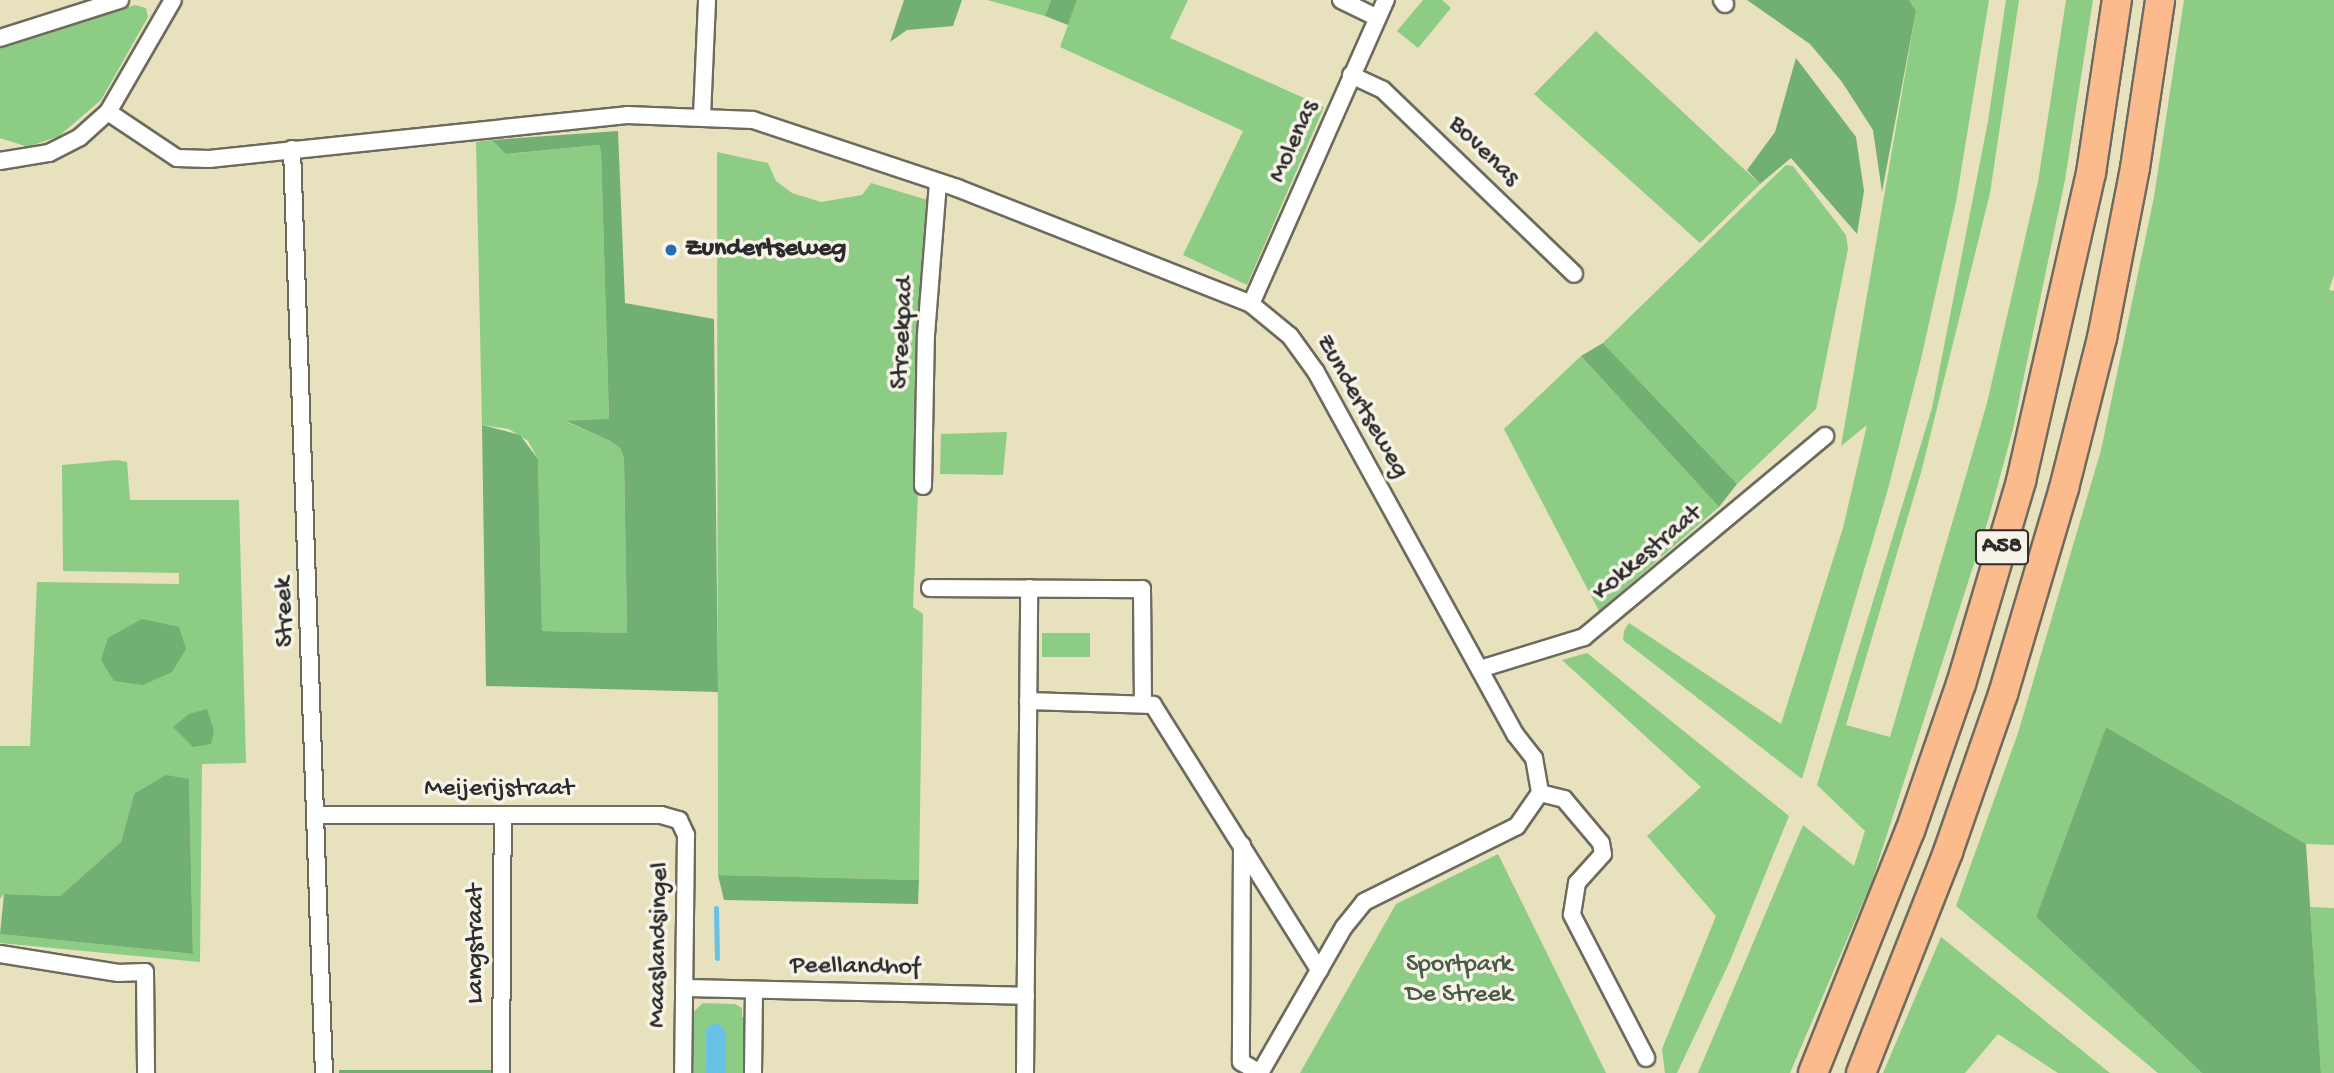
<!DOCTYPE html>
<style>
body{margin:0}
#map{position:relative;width:2334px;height:1073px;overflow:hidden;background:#e8e1be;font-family:"Gochi Hand",sans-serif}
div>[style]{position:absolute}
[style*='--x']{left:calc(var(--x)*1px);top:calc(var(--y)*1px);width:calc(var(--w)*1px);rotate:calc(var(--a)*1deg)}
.green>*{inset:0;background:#8ccc84}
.forest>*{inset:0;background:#71b072}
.water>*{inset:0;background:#69c2e6}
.stream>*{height:5px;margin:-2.5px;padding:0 2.5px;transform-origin:2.5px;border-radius:2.5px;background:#69c2e6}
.roads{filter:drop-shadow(2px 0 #6d6b5e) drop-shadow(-2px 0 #6d6b5e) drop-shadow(0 2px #6d6b5e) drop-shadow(0 -2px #6d6b5e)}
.street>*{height:16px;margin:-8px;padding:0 8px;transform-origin:8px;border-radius:8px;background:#fff}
.highway>*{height:28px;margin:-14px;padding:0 14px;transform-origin:14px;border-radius:14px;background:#fbbb8d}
.dots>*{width:19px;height:19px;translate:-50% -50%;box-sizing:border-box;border:4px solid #f7f3e8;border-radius:50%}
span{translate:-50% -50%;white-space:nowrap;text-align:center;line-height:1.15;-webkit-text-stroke:7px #f7f3e8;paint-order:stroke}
.shield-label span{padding:2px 5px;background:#f7f3e8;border:2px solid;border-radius:5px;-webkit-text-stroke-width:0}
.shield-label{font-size:24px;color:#2b2b2b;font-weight:700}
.street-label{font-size:26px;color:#2b2b2b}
.poi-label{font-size:26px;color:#2b2b2b;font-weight:700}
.left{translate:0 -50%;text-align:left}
.park-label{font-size:26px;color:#485b46}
</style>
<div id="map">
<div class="green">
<i style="clip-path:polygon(987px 0,1051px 0,1045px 16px)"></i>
<i style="clip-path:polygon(1077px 0,1188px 0,1170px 38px,1324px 107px,1247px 285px,1183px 255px,1243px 131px,1060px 47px)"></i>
<i style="clip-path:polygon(1423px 0,1442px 0,1451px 8px,1418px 48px,1397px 31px)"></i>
<i style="clip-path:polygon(1909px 0,1989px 0,1956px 202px,1921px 359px,1888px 489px,1802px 779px,1623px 640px,1624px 631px,1629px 623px,1781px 724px,1843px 528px,1867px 425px,1841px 446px,1916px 11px)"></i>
<i style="clip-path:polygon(2006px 0,2019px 0,1990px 193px,1922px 469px,1846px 725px,1890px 737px,1987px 403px,2038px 182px,2066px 0,2093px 0,2065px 180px,2013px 429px,1989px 517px,1872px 881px,1790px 1073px,1698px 1073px,1803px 825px,1854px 866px,1865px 831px,1817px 785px,1932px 408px,1988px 121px)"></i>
<i style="clip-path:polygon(2184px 0,2334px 0,2334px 275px,2329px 290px,2334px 291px,2334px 845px,2306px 844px,2106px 727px,2036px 917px,2202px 1073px,2158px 1073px,1956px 906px,2018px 733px,2101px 450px,2154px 197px)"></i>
<i style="clip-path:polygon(135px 5px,146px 8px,148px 17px,101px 100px,59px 136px,28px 147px,0 138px,0 48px)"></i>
<i style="clip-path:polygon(1596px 31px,1760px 184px,1700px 243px,1534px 94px)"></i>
<i style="clip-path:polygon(492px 140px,507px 154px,599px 145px,601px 151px,609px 420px,567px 422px,610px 441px,620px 448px,624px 459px,627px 633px,542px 631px,538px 459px,528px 441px,509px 429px,482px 425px,476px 142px)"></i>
<i style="clip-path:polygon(717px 152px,768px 163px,776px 181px,792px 193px,821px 202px,862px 195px,871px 183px,931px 201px,913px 607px,923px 614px,919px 880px,718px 875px)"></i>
<i style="clip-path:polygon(1786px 165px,1793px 166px,1846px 235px,1848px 249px,1816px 409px,1737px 484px,1603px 343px)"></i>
<i style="clip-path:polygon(1581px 356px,1719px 507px,1599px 611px,1504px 429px)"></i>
<i style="clip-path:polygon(1007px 432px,1003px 475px,940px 474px,941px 434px)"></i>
<i style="clip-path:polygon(118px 460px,127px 462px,130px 500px,239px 500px,246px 763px,202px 764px,200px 962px,0 943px,0 934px,193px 954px,189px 779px,134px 794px,121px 842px,60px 896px,4px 894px,0 899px,0 746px,30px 746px,37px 582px,179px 584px,179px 573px,63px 571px,62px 465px)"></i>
<i style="clip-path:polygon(1042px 633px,1090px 633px,1090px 657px,1042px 657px)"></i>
<i style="clip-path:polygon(1587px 653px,1789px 816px,1730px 961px,1677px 1073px,1665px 1073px,1662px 1049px,1716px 916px,1647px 836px,1701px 787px,1562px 660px)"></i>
<i style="clip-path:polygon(1498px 854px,1606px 1073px,1300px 1073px,1396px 904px)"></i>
<i style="clip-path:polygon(2310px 907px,2334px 908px,2334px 1073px,2321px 1073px)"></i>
<i style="clip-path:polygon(1941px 937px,2013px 995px,2110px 1073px,2058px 1073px,1998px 1034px,1965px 1073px,1883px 1073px)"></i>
<i style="clip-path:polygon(703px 1003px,735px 1004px,742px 1008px,742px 1017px,748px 1018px,748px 1073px,726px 1073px,726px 1032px,706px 1032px,705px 1073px,688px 1073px,688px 1017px)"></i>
</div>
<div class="forest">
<i style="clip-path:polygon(904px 0,962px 0,953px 26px,907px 30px,890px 42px)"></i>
<i style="clip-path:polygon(1051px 0,1077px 0,1068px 25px,1045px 16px)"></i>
<i style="clip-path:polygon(1747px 0,1909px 0,1916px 11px,1882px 192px,1873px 130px,1842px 82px,1810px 44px)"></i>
<i style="clip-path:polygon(1796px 58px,1856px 137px,1864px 191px,1857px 234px,1791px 158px,1760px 184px,1747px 170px,1775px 132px)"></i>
<i style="clip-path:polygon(618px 131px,625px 303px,714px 319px,718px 692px,486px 686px,482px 425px,520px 435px,538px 459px,542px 631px,627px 633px,624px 459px,620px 448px,610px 441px,566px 421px,609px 419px,601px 151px,599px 145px,506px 154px,492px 140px)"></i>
<i style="clip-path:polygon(1603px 343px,1737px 484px,1719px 507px,1581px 356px)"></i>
<i style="clip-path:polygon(142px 619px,179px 627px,186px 649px,172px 672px,143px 685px,114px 681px,101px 660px,108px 638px)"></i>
<i style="clip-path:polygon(207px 709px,214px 731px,211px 744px,193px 747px,173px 727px,189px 714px)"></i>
<i style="clip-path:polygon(2106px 727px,2306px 844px,2321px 1073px,2202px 1073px,2036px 917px)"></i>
<i style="clip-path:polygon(166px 775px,189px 779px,193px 954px,0 934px,4px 894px,60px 896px,121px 842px,134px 794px)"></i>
<i style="clip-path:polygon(718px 875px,919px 880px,918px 904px,724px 900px)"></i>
<i style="clip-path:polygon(339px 1070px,493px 1070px,493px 1073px,339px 1073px)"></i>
</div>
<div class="water">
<i style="clip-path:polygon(717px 1022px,726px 1032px,726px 1073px,705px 1073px,706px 1028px)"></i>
</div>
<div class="stream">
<i style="--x:716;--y:908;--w:50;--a:88.9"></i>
</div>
<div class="roads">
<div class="street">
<i style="--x:1341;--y:0;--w:39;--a:26"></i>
<i style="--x:1722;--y:0;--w:5;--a:53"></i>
<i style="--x:0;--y:38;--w:126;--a:-17.6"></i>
<i style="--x:1351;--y:75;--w:35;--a:25"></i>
<i style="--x:1383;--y:90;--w:265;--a:43.9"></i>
<i style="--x:108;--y:112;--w:83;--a:33.7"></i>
<i style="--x:177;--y:158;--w:32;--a:2"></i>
<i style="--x:209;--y:159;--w:420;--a:-6"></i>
<i style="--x:627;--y:115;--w:126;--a:2.3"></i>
<i style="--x:753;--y:120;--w:215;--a:18.4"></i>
<i style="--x:957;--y:188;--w:316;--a:21.5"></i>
<i style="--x:1251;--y:304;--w:50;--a:39.4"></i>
<i style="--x:1290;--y:336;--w:44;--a:54.2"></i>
<i style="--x:1316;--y:372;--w:413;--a:61.2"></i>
<i style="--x:1515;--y:734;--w:31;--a:52"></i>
<i style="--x:1534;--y:758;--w:36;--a:80"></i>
<i style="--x:1540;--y:793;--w:25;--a:14"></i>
<i style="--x:1564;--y:799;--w:57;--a:49.9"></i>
<i style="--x:1601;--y:843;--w:11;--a:80"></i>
<i style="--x:1603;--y:854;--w:39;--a:132"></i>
<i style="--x:1577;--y:883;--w:32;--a:99"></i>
<i style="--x:1572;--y:915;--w:161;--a:62.6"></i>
<i style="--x:702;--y:116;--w:116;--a:-87.5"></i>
<i style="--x:292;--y:149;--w:925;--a:88.02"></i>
<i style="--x:0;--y:161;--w:50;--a:-9.3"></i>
<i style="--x:49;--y:153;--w:35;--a:-27"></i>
<i style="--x:80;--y:137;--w:38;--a:-42"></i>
<i style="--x:108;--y:112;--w:129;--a:-59.9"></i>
<i style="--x:1251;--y:304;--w:333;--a:-66.1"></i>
<i style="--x:923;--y:486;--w:151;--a:-88.9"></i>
<i style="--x:926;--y:335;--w:152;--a:-85.5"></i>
<i style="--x:930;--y:588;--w:212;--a:0.3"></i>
<i style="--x:1142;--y:589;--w:112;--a:89.5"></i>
<i style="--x:1480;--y:669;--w:109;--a:-17.1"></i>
<i style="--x:1584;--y:637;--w:314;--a:-39.8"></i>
<i style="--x:1028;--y:701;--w:125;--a:1.8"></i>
<i style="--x:1153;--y:705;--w:313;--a:57.9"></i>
<i style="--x:318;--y:815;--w:343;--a:0"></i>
<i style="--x:661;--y:815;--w:19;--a:16"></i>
<i style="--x:679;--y:820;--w:17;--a:65"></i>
<i style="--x:686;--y:835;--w:238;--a:90.7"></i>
<i style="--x:1242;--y:845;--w:217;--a:90.3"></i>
<i style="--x:1241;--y:1062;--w:22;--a:30"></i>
<i style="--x:0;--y:954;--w:120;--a:9.1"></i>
<i style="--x:118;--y:973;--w:27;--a:-2"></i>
<i style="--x:145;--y:972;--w:101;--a:89.4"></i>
<i style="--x:684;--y:988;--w:342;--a:1.3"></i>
<i style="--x:501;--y:1073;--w:258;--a:-89.6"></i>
<i style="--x:753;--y:1073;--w:83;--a:-89.3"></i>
<i style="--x:1025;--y:1073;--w:485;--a:-89.5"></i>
<i style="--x:1260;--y:1073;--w:168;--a:-60.1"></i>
<i style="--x:1344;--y:927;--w:32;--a:-51"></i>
<i style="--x:1364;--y:902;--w:171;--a:-26.4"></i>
<i style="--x:1517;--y:826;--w:40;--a:-55.1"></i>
</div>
<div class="highway">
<i style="--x:1813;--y:1073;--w:261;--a:-68.2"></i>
<i style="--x:1910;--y:831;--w:156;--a:-70.9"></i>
<i style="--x:1961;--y:684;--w:212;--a:-73.5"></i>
<i style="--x:2021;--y:481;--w:316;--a:-77.2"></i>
<i style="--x:2091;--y:173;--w:175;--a:-81.5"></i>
<i style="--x:1861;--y:1073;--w:238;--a:-68.5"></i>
<i style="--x:1948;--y:852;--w:167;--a:-70.8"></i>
<i style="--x:2003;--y:694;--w:215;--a:-73.5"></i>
<i style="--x:2064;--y:488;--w:155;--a:-75.8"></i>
<i style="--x:2102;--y:338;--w:173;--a:-79"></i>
<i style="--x:2135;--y:168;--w:170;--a:-81.5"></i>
</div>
</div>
<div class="dots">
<i style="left:671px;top:250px;background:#1f6fb2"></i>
</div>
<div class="shield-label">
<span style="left:2002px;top:547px">A58</span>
</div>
<div class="street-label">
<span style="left:1295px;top:142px;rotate:-66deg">Molenas</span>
<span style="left:1483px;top:152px;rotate:44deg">Bovenas</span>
<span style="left:904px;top:333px;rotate:-87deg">Streekpad</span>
<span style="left:1361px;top:407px;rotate:60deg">Zundertseweg</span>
<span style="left:1648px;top:554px;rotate:-40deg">Kokkestraat</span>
<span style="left:286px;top:612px;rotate:-92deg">Streek</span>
<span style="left:499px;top:790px">Meijerijstraat</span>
<span style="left:477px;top:944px;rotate:-90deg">Langstraat</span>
<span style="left:660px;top:945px;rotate:-89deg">Maaslandsingel</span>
<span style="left:855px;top:968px;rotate:1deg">Peellandhof</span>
</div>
<div class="poi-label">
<span class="left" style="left:685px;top:250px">Zundertseweg</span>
</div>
<div class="park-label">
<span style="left:1459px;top:981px">Sportpark<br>De Streek</span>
</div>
</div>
